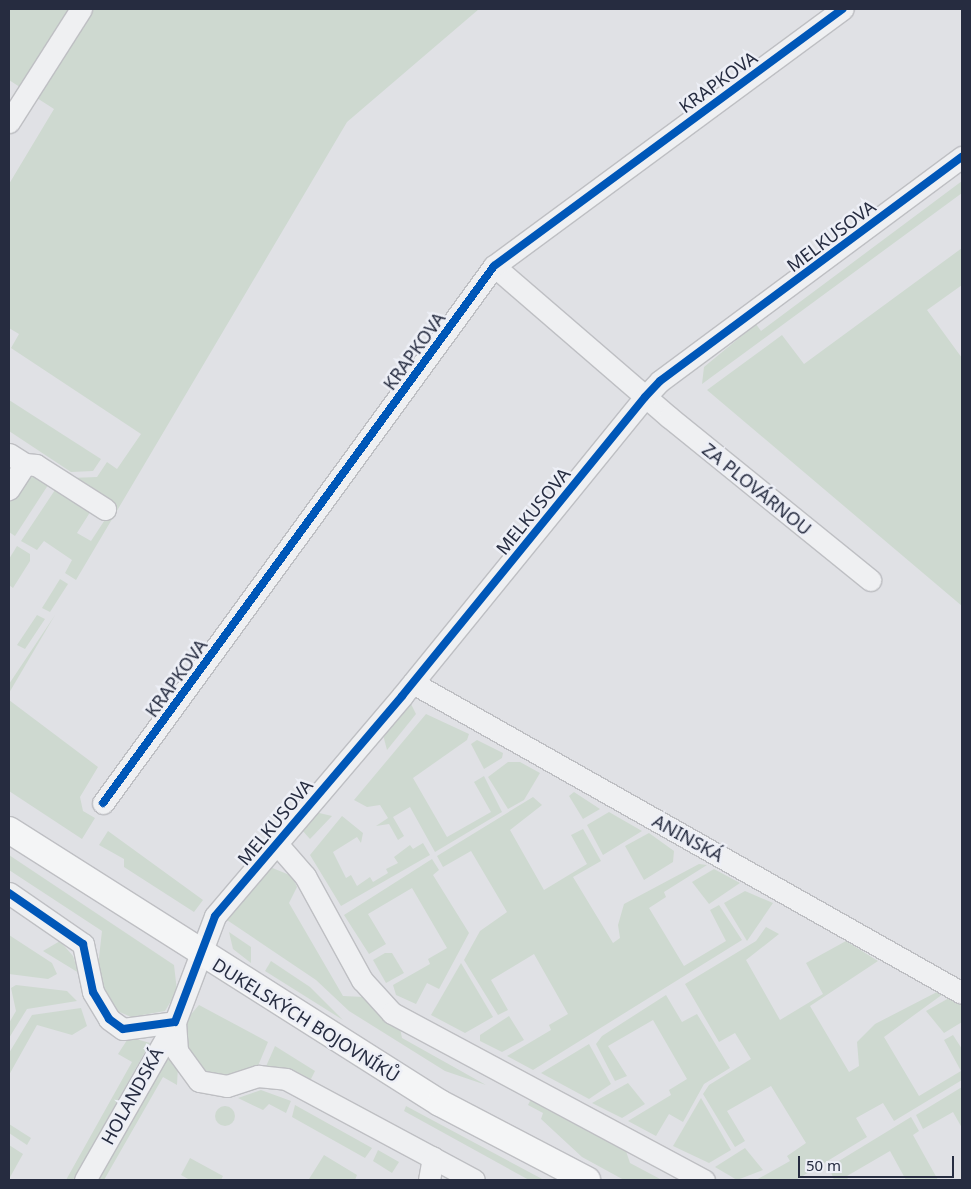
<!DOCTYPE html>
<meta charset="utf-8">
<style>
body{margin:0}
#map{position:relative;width:971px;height:1189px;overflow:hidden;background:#e0e1e5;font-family:"Noto Sans",sans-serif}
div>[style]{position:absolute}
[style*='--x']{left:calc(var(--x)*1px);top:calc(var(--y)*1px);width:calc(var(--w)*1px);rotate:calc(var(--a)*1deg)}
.green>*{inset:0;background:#ced9d0}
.round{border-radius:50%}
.roads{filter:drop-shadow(1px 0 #bebfc3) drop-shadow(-1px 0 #bebfc3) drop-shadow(0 1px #bebfc3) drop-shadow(0 -1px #bebfc3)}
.minor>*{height:21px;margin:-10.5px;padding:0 10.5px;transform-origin:10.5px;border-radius:10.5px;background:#eff0f2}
.major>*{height:26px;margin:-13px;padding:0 13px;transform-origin:13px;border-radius:13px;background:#f4f5f6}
.cycleway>*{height:8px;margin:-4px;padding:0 4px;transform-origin:4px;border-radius:4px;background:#0057b8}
span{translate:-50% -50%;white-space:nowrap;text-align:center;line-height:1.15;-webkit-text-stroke:5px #edeff6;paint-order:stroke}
.street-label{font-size:18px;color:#262c40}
.frame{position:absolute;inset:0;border:10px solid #262c40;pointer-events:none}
.scale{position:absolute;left:798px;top:1156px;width:156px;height:22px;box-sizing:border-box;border:2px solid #262c40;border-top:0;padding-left:6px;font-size:15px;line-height:18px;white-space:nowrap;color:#262c40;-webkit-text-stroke:4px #edeff6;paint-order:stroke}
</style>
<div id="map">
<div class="green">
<i style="clip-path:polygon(9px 9px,479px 9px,347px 122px,76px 580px,65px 573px,72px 560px,44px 541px,37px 550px,21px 541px,59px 484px,94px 506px,77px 533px,91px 541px,114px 506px,71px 478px,97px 477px,107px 462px,117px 469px,141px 434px,11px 348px,19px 334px,9px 328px,9px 184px,54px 109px,9px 80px)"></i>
<i style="clip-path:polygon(962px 181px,962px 193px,702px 384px,704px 367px,756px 324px,761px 331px)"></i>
<i style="clip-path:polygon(962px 248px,962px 285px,927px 310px,962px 358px,962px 606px,707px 390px,782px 335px,804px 364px)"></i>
<i style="clip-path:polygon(9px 400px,101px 459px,93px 471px,71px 472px,9px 431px)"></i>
<i style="clip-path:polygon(34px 474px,52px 479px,15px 536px,9px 532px,9px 503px)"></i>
<i style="clip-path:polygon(17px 546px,30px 554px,30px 561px,13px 588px,9px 585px,9px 559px)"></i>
<i style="clip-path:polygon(60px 579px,68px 584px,50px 612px,42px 608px)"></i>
<i style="clip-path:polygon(37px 615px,45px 619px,25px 649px,17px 645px)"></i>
<i style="clip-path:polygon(55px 615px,9px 693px,9px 684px)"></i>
<i style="clip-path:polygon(9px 700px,98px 767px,80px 797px,83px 811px,95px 818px,82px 839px,9px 791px)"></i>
<i style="clip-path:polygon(404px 704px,411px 704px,416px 714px,387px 750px,382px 731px)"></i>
<i style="clip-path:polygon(426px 714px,469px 734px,467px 740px,413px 778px,447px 837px,491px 812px,474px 782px,484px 776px,502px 812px,435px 852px,410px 807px,393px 817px,404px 836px,398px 840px,389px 824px,376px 826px,388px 818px,380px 805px,367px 807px,354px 800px)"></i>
<i style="clip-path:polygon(477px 740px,503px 753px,502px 758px,484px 769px,471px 744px)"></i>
<i style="clip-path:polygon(508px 762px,520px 762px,540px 773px,524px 800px,508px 809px,488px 777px)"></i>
<i style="clip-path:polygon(574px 792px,600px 809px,583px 819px,569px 796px)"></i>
<i style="clip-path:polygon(533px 797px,542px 805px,510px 830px,544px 890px,587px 864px,571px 835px,583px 829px,601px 861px,573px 877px,613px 943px,620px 938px,618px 925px,624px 904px,699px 864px,707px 865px,664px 892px,666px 897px,649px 908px,684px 966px,726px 941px,710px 910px,719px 905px,742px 940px,533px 1070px,507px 1056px,551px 1030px,549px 1025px,568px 1014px,534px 954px,491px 980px,508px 1010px,498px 1015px,464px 960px,480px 931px,507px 912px,471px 851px,443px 867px,437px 856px)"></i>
<i style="clip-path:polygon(315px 812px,332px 816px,310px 839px,301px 829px)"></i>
<i style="clip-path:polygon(609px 812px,642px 831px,603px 855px,587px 825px)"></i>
<i style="clip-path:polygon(342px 816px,363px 833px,361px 843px,357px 837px,333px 852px,346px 878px,351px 875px,357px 886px,370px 877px,373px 882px,388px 873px,386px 869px,398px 863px,394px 857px,410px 845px,413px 849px,423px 843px,430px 855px,341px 906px,310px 855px)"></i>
<i style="clip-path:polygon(108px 831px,203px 900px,194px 912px,124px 867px,124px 859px,99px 845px)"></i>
<i style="clip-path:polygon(649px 833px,674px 851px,673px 862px,644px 880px,625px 846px)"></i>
<i style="clip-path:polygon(9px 855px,174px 965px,177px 991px,165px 1011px,131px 1017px,113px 1009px,103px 994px,98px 966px,102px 931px,9px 870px)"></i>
<i style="clip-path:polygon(432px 859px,439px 870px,433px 875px,469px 933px,439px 989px,427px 983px,416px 1004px,396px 995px,393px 985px,430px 964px,428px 959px,447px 948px,412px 888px,368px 914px,386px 944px,369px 954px,344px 915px)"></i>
<i style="clip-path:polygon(270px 867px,292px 876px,297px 887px,289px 903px,343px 996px,364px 997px,400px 1028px,402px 1038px,486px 1085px,445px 1071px,349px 1011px,316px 980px,227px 920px)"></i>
<i style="clip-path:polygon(714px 869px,740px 883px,709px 904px,692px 882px)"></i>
<i style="clip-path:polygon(745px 891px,773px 903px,747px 941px,724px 903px)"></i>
<i style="clip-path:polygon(766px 927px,779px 934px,746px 960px,780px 1020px,823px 994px,806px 963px,846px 941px,878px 961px,810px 1006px,849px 1072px,859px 1066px,857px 1042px,875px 1024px,937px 992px,943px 994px,884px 1037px,919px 1096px,961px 1071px,944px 1040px,953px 1035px,962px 1049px,962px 1080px,894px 1121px,883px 1103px,856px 1118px,867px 1137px,796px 1180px,756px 1180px,790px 1161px,787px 1156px,806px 1143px,771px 1086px,727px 1111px,745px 1141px,735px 1147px,703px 1094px,709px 1085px,751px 1059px,735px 1033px,719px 1042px,685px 984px,756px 941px)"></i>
<i style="clip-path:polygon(229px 932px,251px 947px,251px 963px,233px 949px)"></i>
<i style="clip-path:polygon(9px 935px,52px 963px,57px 974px,48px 979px,9px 974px)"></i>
<i style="clip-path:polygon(60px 941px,73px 956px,79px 973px,43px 951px)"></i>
<i style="clip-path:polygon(385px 953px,392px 953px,404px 973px,386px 983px,373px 960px)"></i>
<i style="clip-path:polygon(271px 961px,310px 987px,343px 1020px,265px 971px)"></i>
<i style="clip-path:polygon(461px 963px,493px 1017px,465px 1033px,431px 1015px)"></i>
<i style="clip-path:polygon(16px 985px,67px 991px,77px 1001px,27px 1009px,9px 1038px,9px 1023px,16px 1011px,11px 988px)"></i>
<i style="clip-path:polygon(666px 995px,682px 1022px,697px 1014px,730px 1068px,704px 1084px,683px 1122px,669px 1114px,656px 1136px,628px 1121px,671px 1095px,669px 1090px,687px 1079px,653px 1020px,608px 1046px,627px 1076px,615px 1081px,596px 1044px,602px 1036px)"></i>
<i style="clip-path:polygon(949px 998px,962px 1006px,962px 1022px,944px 1033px,926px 1011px)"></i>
<i style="clip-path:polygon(199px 1005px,268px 1042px,255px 1073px,223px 1081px,192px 1065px,183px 1036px,186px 1020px)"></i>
<i style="clip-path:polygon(81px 1008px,87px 1026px,72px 1035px,37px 1025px,9px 1075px,9px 1053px,32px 1015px)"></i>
<i style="clip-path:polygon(509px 1016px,524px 1040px,502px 1052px,480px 1041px,480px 1035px)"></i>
<i style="clip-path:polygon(129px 1037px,150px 1043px,73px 1180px,66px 1180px,132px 1062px,118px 1054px)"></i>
<i style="clip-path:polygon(589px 1044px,611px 1084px,589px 1099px,541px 1073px)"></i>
<i style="clip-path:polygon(172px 1045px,178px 1066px,177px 1085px,163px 1077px,104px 1180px,96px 1180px)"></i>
<i style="clip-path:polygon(275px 1046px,315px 1071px,308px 1085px,264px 1071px)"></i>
<i style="clip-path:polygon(628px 1083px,645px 1104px,622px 1118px,592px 1103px)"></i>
<i style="clip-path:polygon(962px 1087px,962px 1128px,953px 1112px,923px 1129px,916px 1115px)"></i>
<i style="clip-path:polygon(261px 1090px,291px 1101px,286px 1113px,269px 1104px,263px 1110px,238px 1098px)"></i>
<i style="clip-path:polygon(701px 1098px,731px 1150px,709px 1163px,673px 1146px)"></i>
<i style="clip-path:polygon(531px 1099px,626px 1151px,630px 1163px,662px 1180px,624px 1180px,582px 1157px,541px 1119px,543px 1113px,528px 1105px)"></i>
<i style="clip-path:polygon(295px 1105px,372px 1148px,365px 1158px,292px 1117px)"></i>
<i style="clip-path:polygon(406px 1106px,544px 1180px,529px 1180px,404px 1111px)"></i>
<i class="round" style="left:215px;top:1106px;width:20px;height:20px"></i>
<i style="clip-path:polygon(911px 1117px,919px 1131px,913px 1135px,938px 1180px,906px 1180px,890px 1151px,847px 1176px,848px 1180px,834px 1180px,829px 1167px)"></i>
<i style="clip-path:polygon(9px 1124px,31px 1138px,27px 1145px,9px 1133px)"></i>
<i style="clip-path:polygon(9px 1145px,23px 1154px,9px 1179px)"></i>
<i style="clip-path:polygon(745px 1148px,763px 1170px,737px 1180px,715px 1167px)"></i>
<i style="clip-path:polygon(378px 1150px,399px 1162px,392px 1173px,373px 1161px)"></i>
<i style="clip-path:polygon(324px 1155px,357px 1175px,355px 1180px,309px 1179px)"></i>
<i style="clip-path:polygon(190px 1158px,223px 1176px,221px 1180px,190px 1180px,181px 1175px)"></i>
</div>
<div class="roads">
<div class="minor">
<i style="--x:9;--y:122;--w:134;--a:-57.5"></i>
<i style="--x:494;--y:266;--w:231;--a:40.8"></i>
<i style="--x:669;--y:417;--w:259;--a:39"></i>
<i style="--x:9;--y:454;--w:19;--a:32"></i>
<i style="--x:25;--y:464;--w:30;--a:123"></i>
<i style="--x:25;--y:464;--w:11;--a:5"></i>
<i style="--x:36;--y:465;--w:82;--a:32.5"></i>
<i style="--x:413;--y:683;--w:630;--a:29.45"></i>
<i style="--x:103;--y:803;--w:664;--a:-53.94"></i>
<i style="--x:494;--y:266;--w:433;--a:-36.4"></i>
<i style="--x:277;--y:844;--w:43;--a:48.8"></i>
<i style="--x:305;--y:876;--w:119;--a:61.3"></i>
<i style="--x:362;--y:980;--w:45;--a:47.7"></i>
<i style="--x:392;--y:1013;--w:354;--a:28.2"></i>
<i style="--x:9;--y:893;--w:90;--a:34.6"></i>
<i style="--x:83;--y:944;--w:49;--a:78.2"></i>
<i style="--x:93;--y:992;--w:31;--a:59"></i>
<i style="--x:109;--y:1019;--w:17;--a:36"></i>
<i style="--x:123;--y:1029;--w:52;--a:-7.7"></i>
<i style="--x:175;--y:1022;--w:29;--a:86"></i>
<i style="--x:177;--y:1051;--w:37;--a:54"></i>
<i style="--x:199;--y:1081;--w:28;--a:10"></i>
<i style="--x:227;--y:1086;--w:33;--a:-18"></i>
<i style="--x:258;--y:1076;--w:28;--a:6"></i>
<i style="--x:286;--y:1079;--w:213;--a:28.2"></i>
<i style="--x:85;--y:1180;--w:182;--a:-60.3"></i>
<i style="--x:175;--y:1022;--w:113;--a:-69.3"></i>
<i style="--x:215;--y:916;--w:289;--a:-49.6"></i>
<i style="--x:402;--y:696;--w:385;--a:-50.9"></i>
<i style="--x:645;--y:397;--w:22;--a:-47"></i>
<i style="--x:660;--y:381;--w:376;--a:-36.6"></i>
<i style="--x:429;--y:1180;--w:23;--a:-80"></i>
</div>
<div class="major">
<i style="--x:9;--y:830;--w:510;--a:32.35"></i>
<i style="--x:440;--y:1103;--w:166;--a:27.6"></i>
</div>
</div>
<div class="cycleway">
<i style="--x:103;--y:803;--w:664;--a:-53.94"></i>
<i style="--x:494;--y:266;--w:433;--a:-36.4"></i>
<i style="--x:9;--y:893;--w:90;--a:34.6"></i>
<i style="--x:83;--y:944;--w:49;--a:78.2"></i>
<i style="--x:93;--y:992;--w:31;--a:59"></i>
<i style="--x:109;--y:1019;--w:17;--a:36"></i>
<i style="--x:123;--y:1029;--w:52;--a:-7.7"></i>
<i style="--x:175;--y:1022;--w:113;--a:-69.3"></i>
<i style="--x:215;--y:916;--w:289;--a:-49.6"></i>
<i style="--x:402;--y:696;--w:385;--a:-50.9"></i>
<i style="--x:645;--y:397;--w:22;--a:-47"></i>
<i style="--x:660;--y:381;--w:376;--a:-36.6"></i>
</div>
<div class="street-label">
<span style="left:718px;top:82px;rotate:-36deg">KRAPKOVA</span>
<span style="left:831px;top:236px;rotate:-37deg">MELKUSOVA</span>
<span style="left:414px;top:351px;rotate:-54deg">KRAPKOVA</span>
<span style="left:757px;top:489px;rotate:39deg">ZA PLOVÁRNOU</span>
<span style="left:533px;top:511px;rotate:-51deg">MELKUSOVA</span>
<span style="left:176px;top:678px;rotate:-54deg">KRAPKOVA</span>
<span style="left:275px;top:822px;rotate:-50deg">MELKUSOVA</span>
<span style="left:688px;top:838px;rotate:29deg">ANINSKÁ</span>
<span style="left:306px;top:1020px;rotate:32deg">DUKELSKÝCH BOJOVNÍKŮ</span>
<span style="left:132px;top:1096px;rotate:-61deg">HOLANDSKÁ</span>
</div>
<div class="frame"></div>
<div class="scale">50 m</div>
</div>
